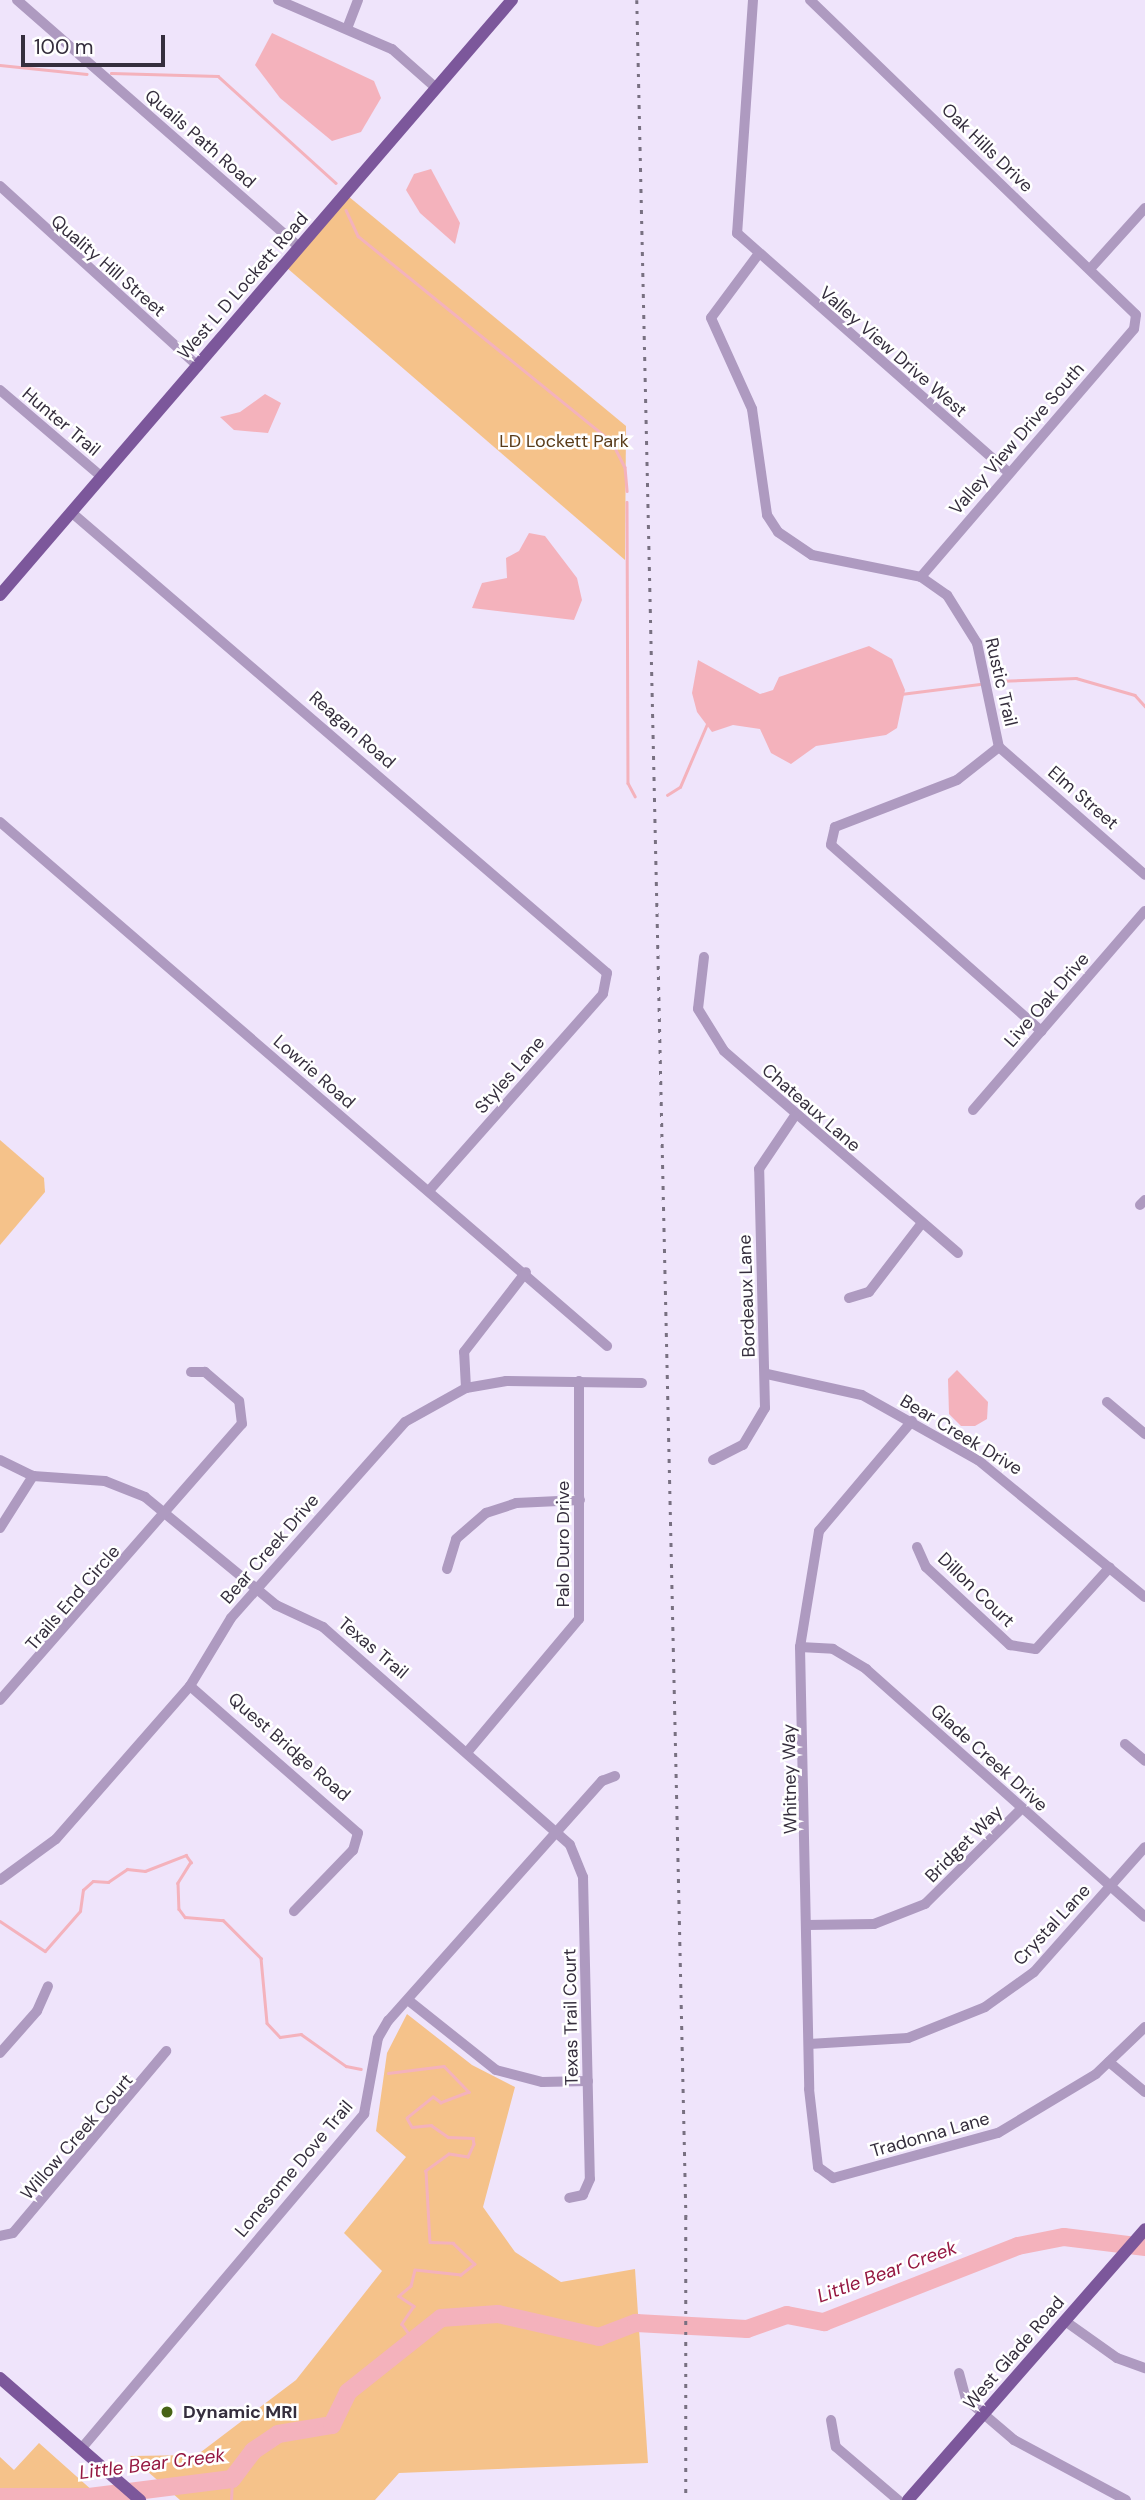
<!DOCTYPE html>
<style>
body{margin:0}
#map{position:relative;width:1145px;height:2500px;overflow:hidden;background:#efe4fb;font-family:"DM Sans",sans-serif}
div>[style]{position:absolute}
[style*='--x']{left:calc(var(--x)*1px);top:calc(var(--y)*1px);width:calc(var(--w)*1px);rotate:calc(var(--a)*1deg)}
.green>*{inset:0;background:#f5c28a}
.water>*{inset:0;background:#f4b2bc}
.stream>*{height:2.5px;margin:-1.25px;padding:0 1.25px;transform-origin:1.25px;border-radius:1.25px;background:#f4b2bc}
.river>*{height:18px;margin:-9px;padding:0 9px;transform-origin:9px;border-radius:9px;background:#f4b2bc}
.minor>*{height:10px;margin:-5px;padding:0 5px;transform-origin:5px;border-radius:5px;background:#ae9ac0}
.major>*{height:12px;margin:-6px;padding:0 6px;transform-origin:6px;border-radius:6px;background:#7c579b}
.rail>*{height:2.5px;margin-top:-1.25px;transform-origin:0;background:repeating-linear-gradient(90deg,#787081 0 3.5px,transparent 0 10.5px)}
.dots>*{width:19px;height:19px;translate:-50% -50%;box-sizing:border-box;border:4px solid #fff;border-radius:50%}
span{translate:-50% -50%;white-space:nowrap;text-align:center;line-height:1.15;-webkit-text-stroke:5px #fff;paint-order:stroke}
.street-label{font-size:18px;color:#352e3d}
.park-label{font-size:18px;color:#593b19}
.poi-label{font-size:18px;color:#352e3d;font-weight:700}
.left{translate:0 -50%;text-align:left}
.water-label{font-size:19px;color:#951741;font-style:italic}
.scale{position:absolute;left:21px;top:35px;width:144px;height:32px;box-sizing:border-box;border:4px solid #352e3d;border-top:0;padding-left:9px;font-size:21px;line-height:24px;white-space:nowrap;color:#352e3d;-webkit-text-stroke:5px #fff;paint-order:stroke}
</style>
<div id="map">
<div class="green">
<i style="clip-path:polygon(348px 196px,626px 426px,625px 560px,287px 268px)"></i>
<i style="clip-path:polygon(0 1140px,44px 1178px,45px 1192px,0 1245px)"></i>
<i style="clip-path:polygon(407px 2014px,472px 2065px,515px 2087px,483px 2207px,515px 2252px,561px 2282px,635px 2269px,648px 2463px,399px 2473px,375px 2500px,180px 2500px,130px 2456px,197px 2455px,296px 2380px,382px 2271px,344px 2233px,406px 2157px,376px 2131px,387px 2053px)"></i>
<i style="clip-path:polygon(39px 2443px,103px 2500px,0 2500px,0 2457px,14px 2470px)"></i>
</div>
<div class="water">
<i style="clip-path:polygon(272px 33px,374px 81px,381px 98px,361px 132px,332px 141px,280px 98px,255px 65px)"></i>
<i style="clip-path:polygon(431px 169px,460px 223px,455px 244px,420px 213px,406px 190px,414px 174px)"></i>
<i style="clip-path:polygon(265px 394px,281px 403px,268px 433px,234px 430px,220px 417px,240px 412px)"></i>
<i style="clip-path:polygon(529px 533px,545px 536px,577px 578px,582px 600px,574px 620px,472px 608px,482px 583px,507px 578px,506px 558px,519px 551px)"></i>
<i style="clip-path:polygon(869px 646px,892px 659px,905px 690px,897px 728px,886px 735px,816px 746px,791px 764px,771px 753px,760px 729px,733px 725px,712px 732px,697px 712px,692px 693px,698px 660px,760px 694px,773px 690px,779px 677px)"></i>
<i style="clip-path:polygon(957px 1370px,988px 1402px,987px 1419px,975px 1426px,961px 1426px,949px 1414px,948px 1379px)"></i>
</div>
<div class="stream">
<i style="--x:0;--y:65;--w:87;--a:5.9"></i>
<i style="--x:111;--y:73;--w:107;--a:1.6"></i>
<i style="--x:218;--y:76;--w:159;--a:42.2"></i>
<i style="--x:346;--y:210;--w:29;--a:65"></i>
<i style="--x:358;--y:236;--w:327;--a:39"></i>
<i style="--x:612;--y:442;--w:28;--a:63"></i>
<i style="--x:625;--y:467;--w:24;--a:85"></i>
<i style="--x:627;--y:502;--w:281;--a:89.8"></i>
<i style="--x:628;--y:783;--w:15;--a:62"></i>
<i style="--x:996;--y:681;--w:80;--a:-2.1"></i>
<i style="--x:1076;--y:678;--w:61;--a:16.1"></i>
<i style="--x:1135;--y:695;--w:15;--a:48"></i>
<i style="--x:901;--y:694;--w:79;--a:-7.3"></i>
<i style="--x:667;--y:795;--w:15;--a:-32"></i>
<i style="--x:680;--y:787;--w:69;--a:-66.8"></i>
<i style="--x:0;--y:1921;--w:54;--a:33.7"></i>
<i style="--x:45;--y:1951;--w:53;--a:-48.8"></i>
<i style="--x:80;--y:1911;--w:21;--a:-82"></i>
<i style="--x:83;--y:1890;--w:13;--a:-42"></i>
<i style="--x:93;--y:1881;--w:15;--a:4"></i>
<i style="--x:108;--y:1882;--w:23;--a:-34"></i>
<i style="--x:127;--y:1869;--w:18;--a:6"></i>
<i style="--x:145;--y:1871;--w:44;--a:-21.3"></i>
<i style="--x:186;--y:1855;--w:9;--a:54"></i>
<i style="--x:191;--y:1862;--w:25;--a:122"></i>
<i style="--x:178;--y:1883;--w:26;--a:88"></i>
<i style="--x:179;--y:1909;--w:10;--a:53"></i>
<i style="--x:185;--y:1917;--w:38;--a:5"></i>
<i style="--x:223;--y:1920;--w:54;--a:45"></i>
<i style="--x:261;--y:1958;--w:65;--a:84.7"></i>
<i style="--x:267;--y:2023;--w:19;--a:47"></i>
<i style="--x:280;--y:2037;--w:21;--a:-8"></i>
<i style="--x:301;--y:2034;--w:55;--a:35.4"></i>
<i style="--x:346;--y:2066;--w:15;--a:11"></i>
<i style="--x:388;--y:2073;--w:56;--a:-7.1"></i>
<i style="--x:444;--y:2066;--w:36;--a:46"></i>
<i style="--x:469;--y:2092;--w:30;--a:159"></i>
<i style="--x:441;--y:2103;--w:10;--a:-143"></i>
<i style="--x:433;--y:2097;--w:33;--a:141"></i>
<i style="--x:407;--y:2118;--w:10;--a:61"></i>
<i style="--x:412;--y:2127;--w:19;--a:-6"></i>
<i style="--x:431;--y:2125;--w:21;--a:35"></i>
<i style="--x:448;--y:2137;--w:25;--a:2"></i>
<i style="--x:473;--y:2138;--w:6;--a:81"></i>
<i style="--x:474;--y:2144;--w:14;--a:115"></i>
<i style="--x:468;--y:2157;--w:19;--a:-171"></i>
<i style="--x:449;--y:2154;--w:29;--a:144"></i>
<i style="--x:426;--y:2171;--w:71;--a:86.8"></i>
<i style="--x:430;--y:2242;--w:23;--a:2"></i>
<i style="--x:453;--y:2243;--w:30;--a:44"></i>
<i style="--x:475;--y:2264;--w:18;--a:142"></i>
<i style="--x:461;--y:2275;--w:46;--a:-173.8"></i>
<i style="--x:415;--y:2270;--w:16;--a:104"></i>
<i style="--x:411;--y:2286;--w:16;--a:140"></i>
<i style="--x:399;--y:2296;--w:18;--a:34"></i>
<i style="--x:414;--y:2306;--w:22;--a:124"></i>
<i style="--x:402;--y:2324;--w:21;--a:55"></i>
<i style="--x:231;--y:2500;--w:21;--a:-87"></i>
</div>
<div class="river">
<i style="--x:0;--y:2497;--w:89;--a:0"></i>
<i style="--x:89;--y:2497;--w:144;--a:-7.2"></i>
<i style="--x:232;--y:2479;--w:35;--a:-53"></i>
<i style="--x:253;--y:2451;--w:30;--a:-34"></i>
<i style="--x:278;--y:2434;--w:55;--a:-9.5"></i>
<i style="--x:332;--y:2425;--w:37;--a:-64"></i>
<i style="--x:348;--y:2392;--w:119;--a:-38.5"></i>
<i style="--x:441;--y:2318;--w:57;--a:-4"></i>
<i style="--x:498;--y:2314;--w:104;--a:12.8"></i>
<i style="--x:599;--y:2337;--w:40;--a:-21"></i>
<i style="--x:636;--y:2323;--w:111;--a:3.1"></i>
<i style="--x:747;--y:2329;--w:42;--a:-19.3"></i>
<i style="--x:787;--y:2315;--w:38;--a:11"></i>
<i style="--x:824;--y:2322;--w:208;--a:-21.4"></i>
<i style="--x:1018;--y:2246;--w:47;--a:-11.1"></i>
<i style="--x:1064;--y:2237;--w:82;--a:7"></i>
</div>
<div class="minor">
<i style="--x:17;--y:0;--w:375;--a:41.2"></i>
<i style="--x:278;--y:0;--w:124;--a:23.3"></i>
<i style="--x:392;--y:49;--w:57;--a:41.5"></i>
<i style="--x:753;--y:0;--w:234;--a:93.9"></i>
<i style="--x:737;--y:233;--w:361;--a:41.4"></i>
<i style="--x:810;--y:0;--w:453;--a:44"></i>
<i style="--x:1136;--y:315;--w:14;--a:98"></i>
<i style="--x:1134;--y:329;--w:327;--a:130.7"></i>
<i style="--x:348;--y:26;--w:28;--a:-69"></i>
<i style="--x:0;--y:186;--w:268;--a:42.3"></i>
<i style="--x:757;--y:256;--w:77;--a:126.6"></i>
<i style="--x:711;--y:318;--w:100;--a:65.7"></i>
<i style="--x:752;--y:409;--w:107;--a:81.9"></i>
<i style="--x:767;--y:515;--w:20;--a:57"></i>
<i style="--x:778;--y:532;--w:41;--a:34.1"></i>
<i style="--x:812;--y:555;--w:111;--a:11.4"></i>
<i style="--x:921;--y:577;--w:32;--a:35"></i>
<i style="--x:947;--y:595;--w:57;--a:58"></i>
<i style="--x:977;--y:643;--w:106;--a:78.1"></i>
<i style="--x:999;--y:747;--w:53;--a:141.8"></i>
<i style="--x:957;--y:780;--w:131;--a:158.9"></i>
<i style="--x:835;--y:827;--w:18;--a:103"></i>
<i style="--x:831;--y:845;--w:281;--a:41.5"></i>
<i style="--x:1090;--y:269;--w:82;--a:-48"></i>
<i style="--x:0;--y:390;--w:134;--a:40.5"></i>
<i style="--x:71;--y:512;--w:707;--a:40.7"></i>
<i style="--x:607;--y:973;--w:21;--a:101"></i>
<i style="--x:603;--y:994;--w:263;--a:131.5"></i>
<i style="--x:999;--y:747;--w:194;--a:41.2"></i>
<i style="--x:0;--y:822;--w:802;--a:40.8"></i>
<i style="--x:704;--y:957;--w:52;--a:96.6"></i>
<i style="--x:698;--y:1009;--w:49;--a:58.2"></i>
<i style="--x:724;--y:1051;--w:309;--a:40.8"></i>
<i style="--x:973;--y:1110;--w:263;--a:-49.2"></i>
<i style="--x:1140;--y:1205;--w:7;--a:-45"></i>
<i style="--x:849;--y:1298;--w:21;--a:-17"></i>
<i style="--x:869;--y:1292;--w:87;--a:-52.5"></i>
<i style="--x:767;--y:1374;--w:97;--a:12.5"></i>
<i style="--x:862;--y:1395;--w:133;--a:29.3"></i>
<i style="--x:978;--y:1460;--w:216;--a:39.4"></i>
<i style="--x:466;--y:1388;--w:36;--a:-93"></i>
<i style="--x:464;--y:1352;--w:101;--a:-52.2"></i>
<i style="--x:1107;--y:1402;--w:50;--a:40.1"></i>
<i style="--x:912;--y:1421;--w:144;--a:130.2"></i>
<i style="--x:819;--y:1531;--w:118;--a:99.3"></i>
<i style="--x:800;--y:1647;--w:442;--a:88.8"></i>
<i style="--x:809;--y:2089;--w:79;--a:83.4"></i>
<i style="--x:818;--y:2167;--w:19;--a:36"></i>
<i style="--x:833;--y:2178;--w:171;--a:-15.3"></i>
<i style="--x:998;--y:2133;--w:114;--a:-31"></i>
<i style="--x:1096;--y:2074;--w:68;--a:-43.8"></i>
<i style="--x:0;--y:1460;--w:37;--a:26"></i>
<i style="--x:33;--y:1476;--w:72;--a:4"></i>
<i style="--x:105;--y:1481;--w:43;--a:21.8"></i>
<i style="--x:145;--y:1497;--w:170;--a:39.5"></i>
<i style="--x:276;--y:1605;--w:52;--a:25.1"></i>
<i style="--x:323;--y:1627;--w:329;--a:41.4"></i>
<i style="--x:570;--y:1845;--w:35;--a:68"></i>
<i style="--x:583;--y:1877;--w:302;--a:88.7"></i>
<i style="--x:590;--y:2179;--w:17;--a:114"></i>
<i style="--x:583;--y:2195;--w:14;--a:168"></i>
<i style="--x:713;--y:1460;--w:34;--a:-27"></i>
<i style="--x:743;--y:1445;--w:43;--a:-59.3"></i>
<i style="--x:765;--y:1408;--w:239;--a:-91.4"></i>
<i style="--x:759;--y:1169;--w:63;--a:-56.1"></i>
<i style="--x:0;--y:1528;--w:62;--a:-57.6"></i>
<i style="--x:917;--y:1547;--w:22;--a:66"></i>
<i style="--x:926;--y:1567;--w:115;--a:42.9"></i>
<i style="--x:1010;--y:1645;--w:26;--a:9"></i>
<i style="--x:1036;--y:1649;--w:110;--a:-47.9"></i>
<i style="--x:447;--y:1569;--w:31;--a:-73"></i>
<i style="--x:456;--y:1539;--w:40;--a:-41"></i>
<i style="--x:486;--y:1513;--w:32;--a:-18"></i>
<i style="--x:516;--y:1503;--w:64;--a:-2.7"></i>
<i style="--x:800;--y:1647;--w:33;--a:3"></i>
<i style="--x:833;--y:1649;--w:39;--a:31"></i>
<i style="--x:866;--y:1669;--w:373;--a:41.6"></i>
<i style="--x:190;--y:1686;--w:223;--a:41.2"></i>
<i style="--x:358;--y:1833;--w:18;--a:106"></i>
<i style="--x:353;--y:1850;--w:85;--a:134"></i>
<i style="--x:0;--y:1700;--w:367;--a:-48.8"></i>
<i style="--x:242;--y:1424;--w:23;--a:-97"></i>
<i style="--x:239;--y:1401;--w:45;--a:-139.5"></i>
<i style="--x:205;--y:1372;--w:14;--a:180"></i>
<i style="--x:1125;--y:1744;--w:26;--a:40"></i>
<i style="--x:469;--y:1750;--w:171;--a:-50"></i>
<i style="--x:579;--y:1619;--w:238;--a:-90"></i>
<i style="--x:0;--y:1880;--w:69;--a:-36.2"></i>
<i style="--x:56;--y:1839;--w:203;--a:-48.8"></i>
<i style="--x:190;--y:1686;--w:79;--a:-58.9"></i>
<i style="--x:231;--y:1618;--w:262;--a:-48.4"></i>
<i style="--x:405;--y:1422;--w:70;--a:-29.1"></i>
<i style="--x:466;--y:1388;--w:41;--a:-9.9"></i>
<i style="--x:506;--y:1381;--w:136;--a:0.8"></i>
<i style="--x:807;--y:1925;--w:67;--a:-0.9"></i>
<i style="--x:874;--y:1924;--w:55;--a:-21.4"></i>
<i style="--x:925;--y:1904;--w:136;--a:-44.7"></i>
<i style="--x:408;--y:2000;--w:112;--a:38.5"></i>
<i style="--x:496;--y:2070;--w:48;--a:14.6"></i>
<i style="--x:542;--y:2082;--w:46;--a:-1.2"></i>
<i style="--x:809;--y:2044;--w:99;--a:-3.5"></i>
<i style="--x:908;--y:2038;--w:83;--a:-21.9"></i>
<i style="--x:985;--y:2007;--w:60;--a:-35.5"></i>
<i style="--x:1034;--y:1972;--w:167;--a:-48.4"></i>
<i style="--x:0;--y:2053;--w:56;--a:-48.6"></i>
<i style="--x:37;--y:2011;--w:27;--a:-66"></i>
<i style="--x:1109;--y:2062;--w:47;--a:39.8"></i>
<i style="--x:0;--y:2236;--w:13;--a:-13"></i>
<i style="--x:13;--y:2233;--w:238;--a:-49.9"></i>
<i style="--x:1065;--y:2321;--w:64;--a:35.4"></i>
<i style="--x:1117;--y:2358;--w:30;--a:20"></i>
<i style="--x:959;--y:2373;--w:27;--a:75"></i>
<i style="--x:966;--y:2399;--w:63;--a:40.5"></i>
<i style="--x:1014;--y:2440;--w:127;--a:28.2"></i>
<i style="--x:831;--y:2420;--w:27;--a:80"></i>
<i style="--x:836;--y:2447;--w:82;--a:40.5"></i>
<i style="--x:81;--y:2449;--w:439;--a:-49.8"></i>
<i style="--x:364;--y:2114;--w:77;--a:-79.6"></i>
<i style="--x:378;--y:2038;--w:20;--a:-60"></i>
<i style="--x:388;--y:2021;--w:322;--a:-48.3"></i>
<i style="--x:602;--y:1781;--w:14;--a:-21"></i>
</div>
<div class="major">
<i style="--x:0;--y:595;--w:785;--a:-49.29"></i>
<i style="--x:0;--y:2378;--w:186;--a:41.1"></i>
<i style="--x:908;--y:2500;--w:360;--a:-48.8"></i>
</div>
<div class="rail">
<i style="--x:637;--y:0;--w:2217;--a:88.73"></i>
<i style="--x:686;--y:2216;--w:284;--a:90"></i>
</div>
<div class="dots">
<i style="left:167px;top:2412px;background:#476316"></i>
</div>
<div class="street-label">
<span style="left:200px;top:139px;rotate:41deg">Quails Path Road</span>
<span style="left:987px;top:148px;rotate:44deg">Oak Hills Drive</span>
<span style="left:108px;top:266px;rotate:41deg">Quality Hill Street</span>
<span style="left:243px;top:286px;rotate:-49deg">West L D Lockett Road</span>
<span style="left:893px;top:352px;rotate:41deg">Valley View Drive West</span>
<span style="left:61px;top:422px;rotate:40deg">Hunter Trail</span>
<span style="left:1017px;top:439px;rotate:-49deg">Valley View Drive South</span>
<span style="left:1001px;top:682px;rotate:77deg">Rustic Trail</span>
<span style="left:352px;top:730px;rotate:41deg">Reagan Road</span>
<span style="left:1083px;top:798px;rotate:41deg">Elm Street</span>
<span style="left:1047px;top:1000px;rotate:-49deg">Live Oak Drive</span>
<span style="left:314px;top:1072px;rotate:41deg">Lowrie Road</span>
<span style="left:510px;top:1075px;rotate:-49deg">Styles Lane</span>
<span style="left:811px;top:1108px;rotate:41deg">Chateaux Lane</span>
<span style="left:747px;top:1296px;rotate:-92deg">Bordeaux Lane</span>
<span style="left:961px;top:1435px;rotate:31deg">Bear Creek Drive</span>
<span style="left:563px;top:1544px;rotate:-90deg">Palo Duro Drive</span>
<span style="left:270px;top:1549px;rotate:-49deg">Bear Creek Drive</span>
<span style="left:976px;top:1590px;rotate:44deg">Dillon Court</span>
<span style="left:73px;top:1598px;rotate:-49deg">Trails End Circle</span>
<span style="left:373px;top:1648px;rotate:40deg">Texas Trail</span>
<span style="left:289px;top:1747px;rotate:41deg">Quest Bridge Road</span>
<span style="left:989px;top:1758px;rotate:42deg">Glade Creek Drive</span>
<span style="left:790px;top:1779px;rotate:-91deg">Whitney Way</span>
<span style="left:964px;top:1844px;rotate:-45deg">Bridget Way</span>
<span style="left:1052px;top:1925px;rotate:-47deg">Crystal Lane</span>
<span style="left:571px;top:2017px;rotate:-91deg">Texas Trail Court</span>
<span style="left:930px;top:2135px;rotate:-16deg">Tradonna Lane</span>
<span style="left:77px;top:2137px;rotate:-49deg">Willow Creek Court</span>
<span style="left:294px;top:2169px;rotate:-50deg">Lonesome Dove Trail</span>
<span style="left:1014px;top:2353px;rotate:-49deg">West Glade Road</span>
</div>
<div class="park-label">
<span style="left:564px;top:441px">LD Lockett Park</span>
</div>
<div class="poi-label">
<span class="left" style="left:183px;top:2412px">Dynamic MRI</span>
</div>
<div class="water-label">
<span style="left:887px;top:2272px;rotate:-20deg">Little Bear Creek</span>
<span style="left:152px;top:2464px;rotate:-7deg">Little Bear Creek</span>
</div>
<div class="scale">100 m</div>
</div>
